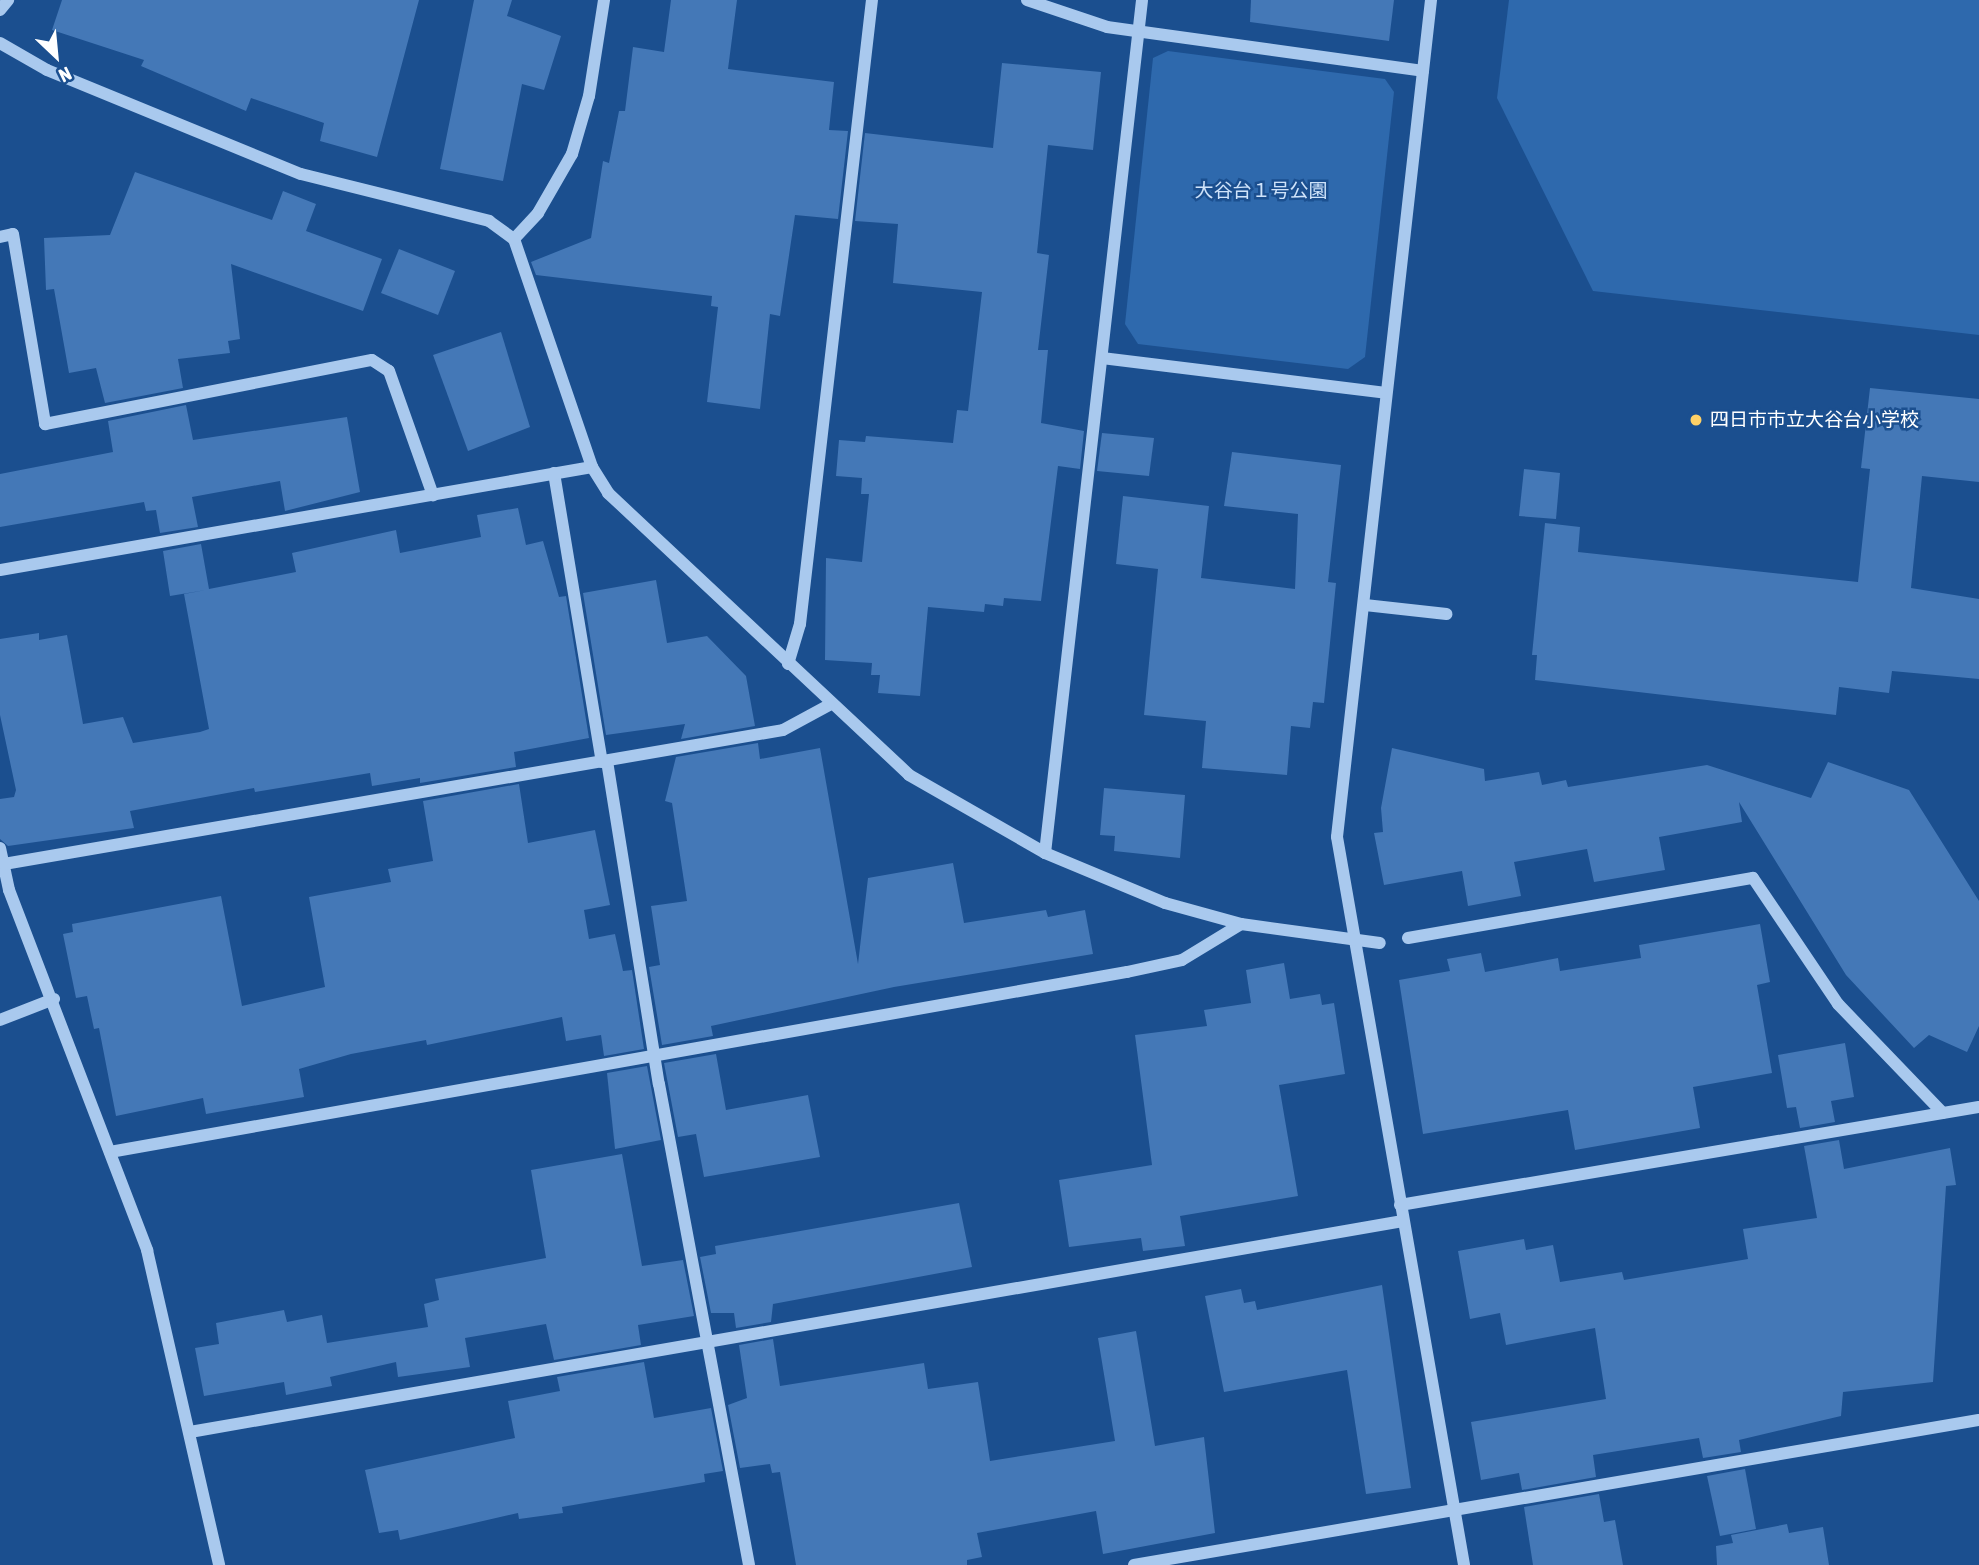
<!DOCTYPE html>
<meta charset="utf-8">
<style>
body{margin:0}
#map{position:relative;width:1979px;height:1565px;overflow:hidden;background:#1b4f8f;font-family:"Asap Condensed","Noto Sans JP",sans-serif}
div>[style]{position:absolute}
[style*='--x']{left:calc(var(--x)*1px);top:calc(var(--y)*1px);width:calc(var(--w)*1px);rotate:calc(var(--a)*1deg)}
.green>*{inset:0;background:#2e69ad}
.building>*{inset:0;background:#4478b7}
.minor>*{height:12px;margin:-6px;padding:0 6px;transform-origin:6px;border-radius:6px;background:#a9c9ee}
.dots>*{width:19px;height:19px;translate:-50% -50%;box-sizing:border-box;border:4px solid #1b4f8f;border-radius:50%}
span{translate:-50% -50%;white-space:nowrap;text-align:center;line-height:1.15;-webkit-text-stroke:5px #1b4f8f;paint-order:stroke}
.park-label{font-size:19px;color:#cfe3fa}
.poi-label{font-size:19px;color:#fff}
.left{translate:0 -50%;text-align:left}
.north{position:absolute;left:21px;top:21px;width:70px;height:70px;-webkit-text-stroke:5px #1b4f8f;paint-order:stroke;rotate:154deg;font-size:19px;font-weight:700;line-height:28px;text-align:center;color:#fff}
.north::after{content:'';display:block;margin:auto;width:24px;height:32px;background:#fff;clip-path:polygon(50% 0,100% 100%,50% 72%,0 100%)}
</style>
<div id="map">
<div class="green">
<i style="clip-path:polygon(1509px 0,1979px 0,1979px 335px,1593px 291px,1497px 98px)"></i>
<i style="clip-path:polygon(1168px 51px,1385px 79px,1394px 92px,1365px 357px,1348px 369px,1138px 344px,1125px 324px,1153px 58px)"></i>
</div>
<div class="building">
<i style="clip-path:polygon(62px 0,419px 0,377px 157px,320px 141px,324px 123px,251px 98px,246px 111px,141px 66px,144px 60px,52px 30px)"></i>
<i style="clip-path:polygon(474px 0,512px 0,507px 16px,561px 36px,544px 90px,522px 84px,503px 181px,440px 169px)"></i>
<i style="clip-path:polygon(671px 0,737px 0,728px 69px,834px 82px,829px 130px,848px 131px,838px 219px,795px 215px,780px 316px,770px 314px,760px 409px,707px 402px,718px 307px,711px 306px,712px 296px,536px 275px,531px 262px,591px 238px,603px 161px,609px 163px,619px 111px,625px 111px,633px 47px,664px 52px)"></i>
<i style="clip-path:polygon(1251px 0,1394px 0,1389px 41px,1250px 22px)"></i>
<i style="clip-path:polygon(1002px 63px,1101px 72px,1093px 150px,1048px 145px,1037px 253px,1049px 255px,1038px 350px,1048px 350px,1041px 423px,1084px 431px,1080px 469px,1058px 466px,1041px 601px,1004px 598px,1003px 606px,985px 604px,984px 612px,928px 607px,920px 696px,878px 693px,880px 675px,871px 675px,872px 663px,825px 660px,826px 558px,862px 562px,869px 494px,861px 494px,862px 478px,836px 476px,839px 440px,865px 442px,866px 436px,953px 443px,957px 410px,968px 411px,982px 292px,893px 283px,898px 224px,855px 221px,865px 133px,993px 148px)"></i>
<i style="clip-path:polygon(135px 172px,272px 220px,283px 191px,316px 204px,306px 231px,382px 259px,363px 311px,231px 264px,240px 339px,228px 341px,230px 353px,178px 359px,183px 388px,105px 403px,96px 368px,69px 373px,54px 289px,46px 290px,44px 238px,110px 235px)"></i>
<i style="clip-path:polygon(399px 249px,455px 271px,438px 315px,381px 293px)"></i>
<i style="clip-path:polygon(501px 332px,530px 427px,468px 451px,433px 355px)"></i>
<i style="clip-path:polygon(1870px 388px,1979px 399px,1979px 482px,1922px 476px,1911px 588px,1979px 599px,1979px 679px,1892px 671px,1889px 693px,1839px 687px,1836px 715px,1535px 680px,1537px 655px,1532px 655px,1545px 523px,1580px 527px,1578px 552px,1858px 582px,1870px 469px,1861px 468px)"></i>
<i style="clip-path:polygon(186px 405px,193px 440px,347px 417px,360px 492px,285px 511px,280px 481px,192px 497px,198px 527px,160px 533px,156px 510px,146px 511px,144px 502px,0 527px,0 474px,113px 452px,108px 421px)"></i>
<i style="clip-path:polygon(1102px 433px,1154px 438px,1149px 476px,1097px 471px)"></i>
<i style="clip-path:polygon(1232px 452px,1341px 465px,1328px 582px,1336px 583px,1324px 703px,1313px 702px,1310px 728px,1291px 726px,1287px 775px,1202px 768px,1206px 721px,1144px 715px,1158px 569px,1116px 564px,1123px 496px,1209px 506px,1201px 578px,1295px 589px,1298px 514px,1224px 506px)"></i>
<i style="clip-path:polygon(1524px 469px,1560px 473px,1556px 519px,1519px 516px)"></i>
<i style="clip-path:polygon(518px 508px,526px 545px,543px 541px,559px 597px,566px 596px,589px 738px,514px 752px,516px 767px,420px 783px,420px 778px,372px 786px,370px 773px,255px 792px,254px 788px,130px 811px,134px 828px,8px 846px,0 839px,0 799px,14px 797px,16px 790px,0 715px,0 639px,39px 633px,39px 640px,67px 635px,83px 724px,123px 717px,133px 743px,200px 732px,209px 729px,184px 594px,206px 590px,170px 596px,163px 551px,201px 544px,209px 589px,296px 572px,292px 553px,396px 530px,400px 553px,481px 537px,477px 515px)"></i>
<i style="clip-path:polygon(656px 580px,667px 643px,707px 636px,746px 676px,755px 726px,681px 739px,685px 724px,606px 735px,583px 593px)"></i>
<i style="clip-path:polygon(758px 743px,760px 759px,820px 748px,858px 964px,868px 878px,953px 863px,964px 923px,1046px 910px,1048px 917px,1085px 910px,1093px 954px,894px 987px,711px 1026px,713px 1036px,662px 1045px,649px 967px,660px 965px,651px 906px,687px 901px,672px 803px,665px 801px,676px 757px)"></i>
<i style="clip-path:polygon(1392px 748px,1484px 769px,1485px 781px,1539px 772px,1542px 785px,1566px 780px,1568px 787px,1707px 765px,1811px 798px,1828px 762px,1909px 790px,1979px 901px,1979px 1026px,1967px 1052px,1929px 1035px,1914px 1048px,1846px 975px,1739px 802px,1742px 822px,1659px 837px,1665px 870px,1594px 882px,1587px 849px,1514px 862px,1521px 896px,1468px 906px,1462px 871px,1384px 885px,1374px 833px,1383px 832px,1381px 808px)"></i>
<i style="clip-path:polygon(519px 784px,528px 843px,595px 830px,610px 905px,584px 910px,589px 939px,615px 934px,623px 971px,632px 970px,644px 1049px,604px 1056px,601px 1035px,566px 1041px,562px 1017px,427px 1045px,426px 1040px,351px 1054px,299px 1069px,304px 1097px,206px 1114px,203px 1098px,116px 1116px,99px 1028px,94px 1029px,87px 996px,76px 998px,63px 934px,73px 932px,72px 924px,221px 896px,242px 1006px,325px 987px,309px 897px,391px 882px,388px 869px,433px 861px,423px 801px)"></i>
<i style="clip-path:polygon(1104px 788px,1185px 795px,1180px 858px,1114px 851px,1115px 836px,1100px 835px)"></i>
<i style="clip-path:polygon(1760px 924px,1770px 982px,1757px 985px,1772px 1073px,1693px 1087px,1700px 1128px,1575px 1150px,1568px 1110px,1423px 1134px,1399px 980px,1450px 971px,1447px 959px,1481px 953px,1485px 972px,1558px 958px,1560px 971px,1641px 958px,1639px 945px)"></i>
<i style="clip-path:polygon(1284px 963px,1290px 999px,1320px 994px,1322px 1005px,1334px 1003px,1345px 1074px,1279px 1085px,1298px 1196px,1180px 1216px,1185px 1246px,1143px 1251px,1141px 1238px,1069px 1247px,1059px 1180px,1152px 1165px,1135px 1035px,1207px 1026px,1204px 1010px,1251px 1003px,1246px 970px)"></i>
<i style="clip-path:polygon(1845px 1043px,1854px 1097px,1831px 1101px,1835px 1122px,1800px 1128px,1796px 1107px,1787px 1108px,1778px 1055px)"></i>
<i style="clip-path:polygon(716px 1054px,726px 1110px,808px 1095px,820px 1157px,704px 1177px,696px 1134px,678px 1137px,664px 1063px)"></i>
<i style="clip-path:polygon(647px 1066px,661px 1140px,615px 1149px,607px 1073px)"></i>
<i style="clip-path:polygon(1839px 1140px,1844px 1169px,1950px 1148px,1956px 1185px,1946px 1186px,1933px 1382px,1843px 1392px,1841px 1416px,1739px 1440px,1741px 1452px,1703px 1458px,1699px 1438px,1593px 1455px,1596px 1477px,1522px 1490px,1519px 1473px,1481px 1480px,1471px 1422px,1606px 1399px,1595px 1328px,1506px 1345px,1500px 1313px,1470px 1319px,1458px 1251px,1524px 1239px,1526px 1250px,1553px 1245px,1560px 1282px,1622px 1272px,1624px 1280px,1748px 1259px,1743px 1229px,1817px 1218px,1804px 1146px)"></i>
<i style="clip-path:polygon(622px 1154px,642px 1266px,683px 1260px,694px 1316px,638px 1325px,641px 1345px,554px 1360px,546px 1324px,465px 1338px,470px 1367px,398px 1377px,396px 1362px,330px 1377px,332px 1386px,286px 1395px,284px 1382px,204px 1396px,195px 1348px,219px 1344px,216px 1323px,284px 1310px,287px 1322px,322px 1315px,327px 1343px,428px 1327px,424px 1304px,439px 1300px,435px 1279px,546px 1258px,531px 1170px)"></i>
<i style="clip-path:polygon(959px 1203px,972px 1267px,773px 1304px,771px 1322px,736px 1328px,734px 1313px,711px 1313px,700px 1257px,716px 1254px,715px 1246px)"></i>
<i style="clip-path:polygon(1382px 1285px,1411px 1488px,1366px 1494px,1347px 1370px,1224px 1392px,1205px 1296px,1241px 1289px,1244px 1303px,1255px 1301px,1257px 1310px)"></i>
<i style="clip-path:polygon(1136px 1331px,1155px 1446px,1204px 1437px,1215px 1533px,1103px 1554px,1096px 1511px,977px 1533px,982px 1557px,967px 1560px,967px 1565px,796px 1565px,780px 1472px,772px 1473px,770px 1464px,740px 1468px,728px 1405px,747px 1398px,739px 1345px,773px 1339px,780px 1386px,924px 1363px,928px 1389px,978px 1382px,990px 1461px,1115px 1441px,1098px 1338px)"></i>
<i style="clip-path:polygon(644px 1362px,654px 1418px,711px 1408px,723px 1471px,704px 1474px,705px 1482px,562px 1507px,563px 1513px,519px 1519px,518px 1513px,400px 1540px,398px 1530px,379px 1533px,365px 1470px,515px 1438px,508px 1401px,560px 1391px,557px 1377px)"></i>
<i style="clip-path:polygon(1745px 1469px,1756px 1529px,1720px 1536px,1707px 1476px)"></i>
<i style="clip-path:polygon(1599px 1494px,1604px 1522px,1615px 1520px,1623px 1565px,1533px 1565px,1524px 1507px)"></i>
<i style="clip-path:polygon(1787px 1524px,1789px 1533px,1823px 1527px,1829px 1565px,1717px 1565px,1716px 1546px,1733px 1543px,1731px 1535px)"></i>
</div>
<div class="minor">
<i style="--x:1027;--y:0;--w:84;--a:18.6"></i>
<i style="--x:1107;--y:27;--w:319;--a:7.9"></i>
<i style="--x:1431;--y:0;--w:842;--a:96.41"></i>
<i style="--x:1337;--y:837;--w:739;--a:80.1"></i>
<i style="--x:0;--y:10;--w:13;--a:-51"></i>
<i style="--x:0;--y:43;--w:54;--a:29.9"></i>
<i style="--x:47;--y:70;--w:274;--a:22.3"></i>
<i style="--x:301;--y:174;--w:194;--a:14"></i>
<i style="--x:489;--y:221;--w:31;--a:36"></i>
<i style="--x:514;--y:239;--w:241;--a:71.1"></i>
<i style="--x:592;--y:467;--w:31;--a:58"></i>
<i style="--x:608;--y:493;--w:412;--a:43.1"></i>
<i style="--x:909;--y:775;--w:157;--a:29.8"></i>
<i style="--x:1045;--y:853;--w:130;--a:22.6"></i>
<i style="--x:1165;--y:903;--w:79;--a:15.4"></i>
<i style="--x:1241;--y:924;--w:140;--a:7.8"></i>
<i style="--x:0;--y:237;--w:13;--a:-13"></i>
<i style="--x:13;--y:234;--w:193;--a:80.4"></i>
<i style="--x:45;--y:424;--w:333;--a:-11.1"></i>
<i style="--x:372;--y:360;--w:20;--a:33"></i>
<i style="--x:389;--y:371;--w:132;--a:70.5"></i>
<i style="--x:514;--y:239;--w:35;--a:-47"></i>
<i style="--x:538;--y:213;--w:68;--a:-60"></i>
<i style="--x:572;--y:154;--w:60;--a:-73.7"></i>
<i style="--x:589;--y:96;--w:97;--a:-81.1"></i>
<i style="--x:1102;--y:358;--w:286;--a:7"></i>
<i style="--x:554;--y:473;--w:293;--a:80.6"></i>
<i style="--x:0;--y:570;--w:601;--a:-9.87"></i>
<i style="--x:1365;--y:605;--w:82;--a:6.3"></i>
<i style="--x:788;--y:664;--w:42;--a:-73.3"></i>
<i style="--x:800;--y:624;--w:628;--a:-83.42"></i>
<i style="--x:607;--y:761;--w:327;--a:80.9"></i>
<i style="--x:659;--y:1084;--w:489;--a:79.4"></i>
<i style="--x:0;--y:848;--w:43;--a:77.9"></i>
<i style="--x:9;--y:890;--w:386;--a:69"></i>
<i style="--x:147;--y:1250;--w:323;--a:77.1"></i>
<i style="--x:1045;--y:853;--w:858;--a:-83.51"></i>
<i style="--x:4;--y:864;--w:790;--a:-9.76"></i>
<i style="--x:783;--y:730;--w:52;--a:-28.5"></i>
<i style="--x:1408;--y:938;--w:350;--a:-9.9"></i>
<i style="--x:1753;--y:878;--w:152;--a:56"></i>
<i style="--x:1838;--y:1004;--w:151;--a:46.1"></i>
<i style="--x:0;--y:1020;--w:58;--a:-21.3"></i>
<i style="--x:110;--y:1152;--w:1033;--a:-10.04"></i>
<i style="--x:1127;--y:972;--w:56;--a:-12.3"></i>
<i style="--x:1182;--y:960;--w:69;--a:-31.4"></i>
<i style="--x:1400;--y:1205;--w:587;--a:-9.61"></i>
<i style="--x:190;--y:1432;--w:1231;--a:-9.87"></i>
<i style="--x:1134;--y:1565;--w:857;--a:-9.74"></i>
</div>
<div class="dots">
<i style="left:1696px;top:420px;background:#ffd166"></i>
</div>
<div class="park-label">
<span style="left:1261px;top:191px">大谷台１号公園</span>
</div>
<div class="poi-label">
<span class="left" style="left:1710px;top:420px">四日市市立大谷台小学校</span>
</div>
<div class="north">N</div>
</div>
